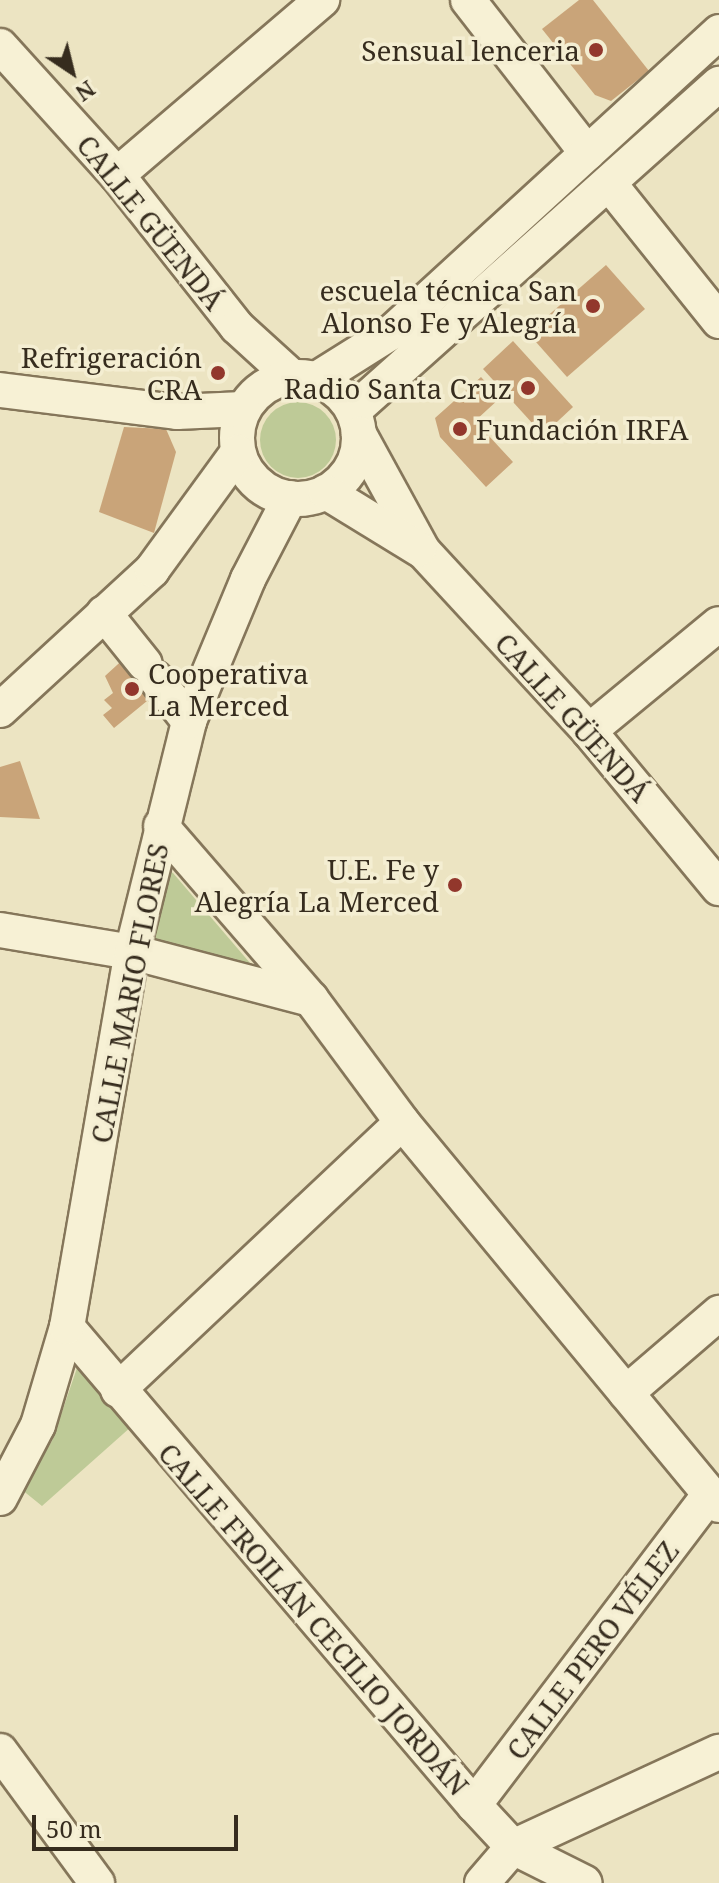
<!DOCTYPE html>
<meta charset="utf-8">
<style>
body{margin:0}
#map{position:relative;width:719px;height:1883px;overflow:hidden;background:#ece4c2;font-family:"Noto Serif",serif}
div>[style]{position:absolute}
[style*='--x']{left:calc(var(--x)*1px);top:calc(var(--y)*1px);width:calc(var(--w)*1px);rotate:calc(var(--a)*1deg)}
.green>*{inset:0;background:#beca97}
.round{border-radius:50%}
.building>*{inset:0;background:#c9a479}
.roads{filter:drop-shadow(2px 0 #85765a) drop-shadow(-2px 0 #85765a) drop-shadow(0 2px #85765a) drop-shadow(0 -2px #85765a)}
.minor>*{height:34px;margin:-17px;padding:0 17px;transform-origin:17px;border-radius:17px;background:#f7f1d5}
.minor>.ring{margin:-17px;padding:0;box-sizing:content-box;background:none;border:34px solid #f7f1d5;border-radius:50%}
.dots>*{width:22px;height:22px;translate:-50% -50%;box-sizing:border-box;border:4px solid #f4eed2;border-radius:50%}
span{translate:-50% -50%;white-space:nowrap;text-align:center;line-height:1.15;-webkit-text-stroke:7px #f4eed2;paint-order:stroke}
.poi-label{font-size:28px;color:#362c1e}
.right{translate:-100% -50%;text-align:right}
.left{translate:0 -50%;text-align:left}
.street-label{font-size:28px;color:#362c1e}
.north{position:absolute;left:32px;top:32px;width:80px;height:80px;-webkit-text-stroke:6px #f4eed2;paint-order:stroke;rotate:145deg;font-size:22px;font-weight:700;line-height:32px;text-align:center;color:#362c1e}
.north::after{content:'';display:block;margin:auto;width:28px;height:36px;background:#362c1e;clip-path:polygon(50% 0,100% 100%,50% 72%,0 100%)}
.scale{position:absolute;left:32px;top:1815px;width:206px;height:36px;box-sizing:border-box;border:4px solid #362c1e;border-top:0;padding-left:10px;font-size:24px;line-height:28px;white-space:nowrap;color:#362c1e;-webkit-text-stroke:6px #f4eed2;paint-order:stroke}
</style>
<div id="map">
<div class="green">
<i class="round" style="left:260px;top:402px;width:76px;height:76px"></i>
<i style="clip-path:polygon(169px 871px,173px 873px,256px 970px,150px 950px)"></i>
<i style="clip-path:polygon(78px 1365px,132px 1426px,42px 1506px,21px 1489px,52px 1441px)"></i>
</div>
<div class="building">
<i style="clip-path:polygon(579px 0,593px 0,649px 71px,611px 101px,595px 95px,542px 29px)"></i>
<i style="clip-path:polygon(606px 265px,645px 309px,567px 377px,528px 333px)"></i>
<i style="clip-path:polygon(513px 341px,573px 407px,543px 435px,483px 369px)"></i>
<i style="clip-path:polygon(481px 377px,500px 398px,475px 421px,513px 462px,486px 487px,440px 437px,435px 418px)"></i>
<i style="clip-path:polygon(124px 427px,166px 429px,176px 452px,154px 533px,99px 512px)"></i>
<i style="clip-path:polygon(129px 654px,159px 666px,147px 701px,114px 728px,103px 715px,112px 708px,104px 700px,113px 693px,105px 676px)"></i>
<i style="clip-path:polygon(20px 761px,40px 819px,0 817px,0 767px)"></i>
</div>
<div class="roads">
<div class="minor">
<i style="--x:468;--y:0;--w:194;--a:52.1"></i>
<i style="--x:0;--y:46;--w:174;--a:47.8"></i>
<i style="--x:117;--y:175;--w:194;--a:51.7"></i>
<i style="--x:237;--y:327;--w:74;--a:42.3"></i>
<i style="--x:117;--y:175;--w:270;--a:-40.5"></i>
<i style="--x:611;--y:186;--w:173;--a:51.3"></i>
<i class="ring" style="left:237px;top:377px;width:88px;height:88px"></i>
<i style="--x:317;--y:379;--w:89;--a:-32.1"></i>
<i style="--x:392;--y:332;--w:444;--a:-42.5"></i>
<i style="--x:0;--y:390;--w:178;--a:7.1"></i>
<i style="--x:177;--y:412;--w:66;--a:-2.6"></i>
<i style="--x:353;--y:411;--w:491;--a:-41.8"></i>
<i style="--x:359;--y:434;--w:133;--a:61.3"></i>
<i style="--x:423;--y:551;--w:245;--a:47.3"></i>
<i style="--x:589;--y:731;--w:204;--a:50.4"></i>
<i style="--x:326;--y:492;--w:109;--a:31.5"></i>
<i style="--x:104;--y:613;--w:65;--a:51.2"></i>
<i style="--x:155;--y:678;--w:55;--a:51.7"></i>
<i style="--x:0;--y:710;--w:207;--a:-42.6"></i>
<i style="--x:152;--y:570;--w:146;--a:-53.9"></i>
<i style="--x:589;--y:731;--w:168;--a:-39.5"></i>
<i style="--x:161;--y:826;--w:229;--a:49.1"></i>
<i style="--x:311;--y:999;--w:153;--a:53.5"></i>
<i style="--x:402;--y:1122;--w:497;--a:50.4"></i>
<i style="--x:0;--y:930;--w:134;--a:9.5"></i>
<i style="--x:132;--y:952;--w:185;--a:14.7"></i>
<i style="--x:67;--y:1327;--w:628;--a:49.59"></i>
<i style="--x:474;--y:1805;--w:57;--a:47.1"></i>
<i style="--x:513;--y:1847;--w:80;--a:26.6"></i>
<i style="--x:118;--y:1390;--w:390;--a:-43.3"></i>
<i style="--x:626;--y:1393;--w:123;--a:-40.7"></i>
<i style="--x:0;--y:1498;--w:82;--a:-62.5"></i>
<i style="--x:38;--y:1425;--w:102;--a:-73.5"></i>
<i style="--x:67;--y:1327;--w:381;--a:-80.2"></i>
<i style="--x:132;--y:952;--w:238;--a:-76.1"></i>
<i style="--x:189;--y:721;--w:154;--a:-67.4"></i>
<i style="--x:248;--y:579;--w:91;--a:-62.6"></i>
<i style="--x:0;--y:1751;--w:164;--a:53.7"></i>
<i style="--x:474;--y:1805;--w:390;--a:-52.8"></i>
<i style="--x:482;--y:1883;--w:48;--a:-49.3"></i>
<i style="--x:513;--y:1847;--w:227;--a:-24.8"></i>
</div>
</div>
<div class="dots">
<i style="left:596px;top:50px;background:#92372c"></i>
<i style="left:593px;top:306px;background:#92372c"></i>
<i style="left:218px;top:373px;background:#92372c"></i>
<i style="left:528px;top:388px;background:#92372c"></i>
<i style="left:460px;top:429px;background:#92372c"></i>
<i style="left:132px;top:689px;background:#92372c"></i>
<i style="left:455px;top:885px;background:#92372c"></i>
</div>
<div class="poi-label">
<span class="right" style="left:580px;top:50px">Sensual lenceria</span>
<span class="right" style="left:577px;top:306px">escuela técnica San<br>Alonso Fe y Alegría</span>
<span class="right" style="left:202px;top:373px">Refrigeración<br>CRA</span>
<span class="right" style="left:512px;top:388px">Radio Santa Cruz</span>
<span class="left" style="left:476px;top:429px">Fundación IRFA</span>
<span class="left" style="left:148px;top:689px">Cooperativa<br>La Merced</span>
<span class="right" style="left:439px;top:885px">U.E. Fe y<br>Alegría La Merced</span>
</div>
<div class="street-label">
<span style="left:151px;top:222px;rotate:51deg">CALLE GÜENDÁ</span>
<span style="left:573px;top:717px;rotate:48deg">CALLE GÜENDÁ</span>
<span style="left:129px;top:993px;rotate:-79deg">CALLE MARIO FLORES</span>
<span style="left:314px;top:1619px;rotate:49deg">CALLE FROILÁN CECILIO JORDÁN</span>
<span style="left:592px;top:1650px;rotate:-53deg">CALLE PERO VÉLEZ</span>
</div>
<div class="north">N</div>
<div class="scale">50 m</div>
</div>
